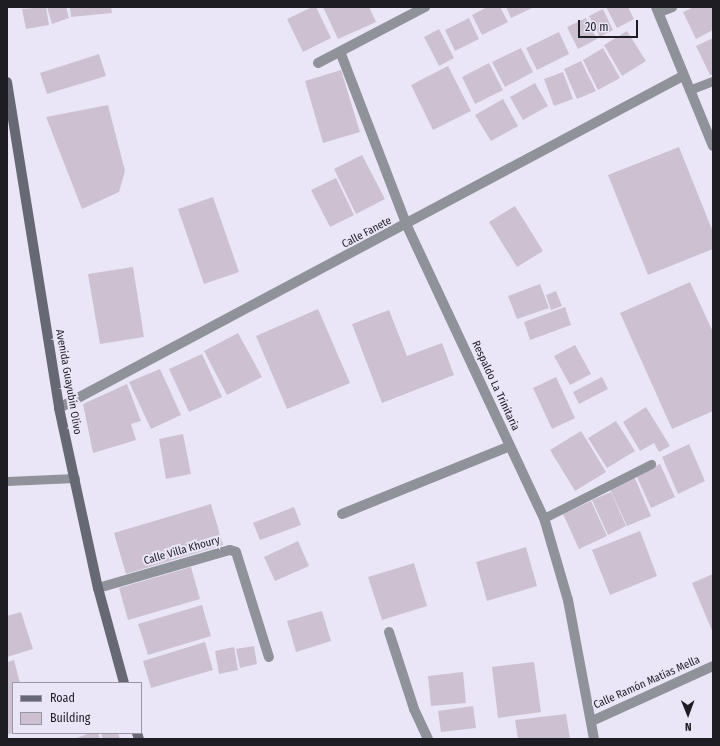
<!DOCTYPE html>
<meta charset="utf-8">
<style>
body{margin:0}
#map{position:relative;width:720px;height:746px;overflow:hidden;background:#eae6f8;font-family:"Fira Sans Condensed",sans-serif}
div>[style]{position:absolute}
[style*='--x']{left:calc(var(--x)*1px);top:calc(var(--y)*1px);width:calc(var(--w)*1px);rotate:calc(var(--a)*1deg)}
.building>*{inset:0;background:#cdc1d1}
.service>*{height:9px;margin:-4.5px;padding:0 4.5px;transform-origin:4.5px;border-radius:4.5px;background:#909299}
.minor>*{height:10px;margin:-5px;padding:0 5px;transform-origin:5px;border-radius:5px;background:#909299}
.secondary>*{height:10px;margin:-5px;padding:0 5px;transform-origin:5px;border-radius:5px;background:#666973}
span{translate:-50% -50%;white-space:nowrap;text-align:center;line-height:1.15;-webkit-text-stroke:4px #eae6f8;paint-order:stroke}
.street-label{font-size:11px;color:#1e1d23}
.frame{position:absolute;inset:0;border:8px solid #1e1d23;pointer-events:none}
.legend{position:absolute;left:12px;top:682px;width:130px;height:52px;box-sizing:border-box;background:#eae6f8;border:1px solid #9896a3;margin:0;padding:5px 7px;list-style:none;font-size:12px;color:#1e1d23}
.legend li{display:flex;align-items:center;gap:8px;height:20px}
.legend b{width:20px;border:1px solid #9896a3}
.north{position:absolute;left:668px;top:694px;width:40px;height:40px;-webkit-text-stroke:3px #eae6f8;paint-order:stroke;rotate:179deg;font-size:11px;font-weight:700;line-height:16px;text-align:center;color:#1e1d23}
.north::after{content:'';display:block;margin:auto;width:14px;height:18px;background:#1e1d23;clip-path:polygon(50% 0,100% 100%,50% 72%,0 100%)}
.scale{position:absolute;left:578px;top:20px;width:60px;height:18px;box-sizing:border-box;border:2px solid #1e1d23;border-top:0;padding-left:5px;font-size:12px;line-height:14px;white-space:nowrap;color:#1e1d23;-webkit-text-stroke:3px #eae6f8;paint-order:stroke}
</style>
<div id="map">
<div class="building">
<i style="clip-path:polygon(46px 7px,49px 25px,26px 29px,22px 9px)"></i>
<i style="clip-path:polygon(47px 7px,66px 7px,69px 18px,52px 24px)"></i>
<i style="clip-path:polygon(70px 7px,111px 7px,112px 13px,71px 17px)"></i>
<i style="clip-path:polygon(312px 7px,316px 7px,331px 38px,303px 52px,287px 19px)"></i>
<i style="clip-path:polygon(323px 7px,369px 7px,376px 22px,338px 39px)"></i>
<i style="clip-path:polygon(487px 7px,500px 7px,508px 22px,482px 35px,472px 15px)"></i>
<i style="clip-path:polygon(506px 7px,534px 7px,511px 18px)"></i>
<i style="clip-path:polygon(606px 7px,628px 7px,634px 19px,617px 28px)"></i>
<i style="clip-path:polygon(694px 7px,713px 7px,713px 30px,696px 39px,683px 12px)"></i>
<i style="clip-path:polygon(603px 9px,613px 30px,600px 37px,589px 16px)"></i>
<i style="clip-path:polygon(469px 18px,479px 39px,455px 51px,445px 30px)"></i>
<i style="clip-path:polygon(586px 18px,597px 39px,578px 49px,567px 27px)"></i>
<i style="clip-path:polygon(439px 29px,454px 58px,439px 66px,424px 37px)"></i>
<i style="clip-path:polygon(627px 31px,646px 61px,622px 76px,604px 45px)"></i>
<i style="clip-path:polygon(559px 32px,569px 54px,537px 70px,526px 48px)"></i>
<i style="clip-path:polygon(713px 38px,713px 74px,710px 75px,696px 46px)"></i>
<i style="clip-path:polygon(521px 48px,533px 72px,505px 87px,492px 62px)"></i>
<i style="clip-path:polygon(603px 48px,620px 78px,598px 90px,583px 60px)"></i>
<i style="clip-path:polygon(99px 54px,106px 76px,47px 94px,40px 73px)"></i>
<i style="clip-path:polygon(581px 61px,596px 91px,577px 99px,564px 69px)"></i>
<i style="clip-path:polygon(489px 63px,503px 90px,475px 104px,462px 77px)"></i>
<i style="clip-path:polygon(448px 66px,471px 111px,433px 130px,411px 85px)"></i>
<i style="clip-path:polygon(341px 70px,360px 132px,323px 143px,305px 81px)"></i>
<i style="clip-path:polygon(563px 72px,573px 99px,554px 106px,544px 79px)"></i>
<i style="clip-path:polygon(535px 83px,548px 106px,523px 120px,510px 97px)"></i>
<i style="clip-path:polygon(503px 99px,518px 126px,491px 141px,475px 115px)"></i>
<i style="clip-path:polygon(108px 105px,125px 171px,119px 192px,82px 209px,46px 117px)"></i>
<i style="clip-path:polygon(679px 147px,713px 232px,713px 249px,648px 275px,608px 175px)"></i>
<i style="clip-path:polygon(362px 155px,385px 199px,356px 214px,334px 169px)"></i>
<i style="clip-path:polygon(336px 178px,354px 215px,330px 227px,311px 190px)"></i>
<i style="clip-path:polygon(213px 197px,239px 272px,204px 284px,178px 209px)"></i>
<i style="clip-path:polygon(515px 206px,543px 251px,517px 267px,489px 222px)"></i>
<i style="clip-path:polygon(133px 267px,144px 337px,100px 344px,88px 274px)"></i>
<i style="clip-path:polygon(690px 282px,713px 332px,713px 411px,672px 429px,620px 313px)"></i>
<i style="clip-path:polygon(540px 284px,549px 308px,517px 319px,508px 296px)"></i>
<i style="clip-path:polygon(556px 291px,562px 306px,551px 310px,546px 295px)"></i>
<i style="clip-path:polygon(565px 307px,571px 325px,530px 340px,524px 322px)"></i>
<i style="clip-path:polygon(318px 309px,350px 383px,287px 409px,256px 336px)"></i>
<i style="clip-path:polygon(389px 310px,407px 356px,442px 343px,454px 375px,382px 403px,352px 324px)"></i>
<i style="clip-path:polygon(238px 333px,262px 377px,227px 395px,204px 351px)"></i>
<i style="clip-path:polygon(575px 345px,591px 374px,570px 385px,554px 356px)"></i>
<i style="clip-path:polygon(202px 354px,222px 397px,189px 412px,169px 369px)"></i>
<i style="clip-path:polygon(160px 369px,181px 415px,151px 429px,129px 382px)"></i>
<i style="clip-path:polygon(556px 377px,575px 418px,552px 429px,533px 388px)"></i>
<i style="clip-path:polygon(602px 377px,608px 389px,579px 404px,573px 392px)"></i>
<i style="clip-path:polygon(127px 384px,141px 421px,131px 424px,136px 440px,93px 453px,83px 404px)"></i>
<i style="clip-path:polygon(646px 407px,670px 446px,659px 452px,654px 443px,640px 451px,623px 422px)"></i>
<i style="clip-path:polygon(616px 421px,635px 451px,607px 468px,588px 438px)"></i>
<i style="clip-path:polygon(581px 431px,606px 472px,575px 491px,550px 450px)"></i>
<i style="clip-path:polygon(183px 434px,191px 474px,166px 479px,159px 439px)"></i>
<i style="clip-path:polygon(689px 444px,705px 481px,678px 494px,662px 457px)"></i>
<i style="clip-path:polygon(660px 464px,675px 497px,651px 508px,636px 475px)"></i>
<i style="clip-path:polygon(634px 476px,651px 516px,627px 526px,609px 487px)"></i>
<i style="clip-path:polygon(611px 492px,626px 526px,608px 535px,592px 500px)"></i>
<i style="clip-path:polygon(591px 501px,607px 536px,579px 549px,563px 514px)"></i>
<i style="clip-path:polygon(211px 504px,223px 545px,126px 574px,114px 533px)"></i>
<i style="clip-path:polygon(294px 507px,301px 525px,260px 540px,253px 523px)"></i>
<i style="clip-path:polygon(640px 531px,657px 576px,610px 595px,592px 550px)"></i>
<i style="clip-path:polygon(298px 541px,309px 566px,275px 581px,264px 557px)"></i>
<i style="clip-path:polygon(526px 547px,537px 586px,487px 601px,476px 562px)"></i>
<i style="clip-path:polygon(414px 563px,427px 606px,382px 620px,368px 577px)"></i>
<i style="clip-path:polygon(191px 567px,200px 599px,128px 620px,119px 588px)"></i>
<i style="clip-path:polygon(713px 574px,713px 633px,692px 583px)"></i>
<i style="clip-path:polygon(202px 605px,211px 636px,148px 655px,138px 624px)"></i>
<i style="clip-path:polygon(322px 611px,331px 641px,296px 652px,287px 621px)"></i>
<i style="clip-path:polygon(21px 612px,33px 649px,7px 657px,7px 616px)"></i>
<i style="clip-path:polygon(205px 642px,213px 670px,151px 688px,143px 661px)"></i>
<i style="clip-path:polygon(254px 646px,257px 664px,240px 668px,236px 649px)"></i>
<i style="clip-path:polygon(234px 647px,238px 670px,219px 674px,215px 651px)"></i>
<i style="clip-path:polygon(14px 660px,20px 683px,13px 683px,13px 733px,7px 735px,7px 662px)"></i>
<i style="clip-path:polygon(534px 662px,541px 712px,498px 718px,492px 667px)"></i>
<i style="clip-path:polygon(463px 672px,466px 703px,431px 706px,428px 676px)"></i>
<i style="clip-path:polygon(473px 706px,476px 728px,441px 732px,438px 711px)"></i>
<i style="clip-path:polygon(566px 714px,570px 739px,518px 739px,515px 720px)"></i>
<i style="clip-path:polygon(90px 733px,98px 733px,100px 739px,74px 739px)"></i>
<i style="clip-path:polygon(101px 733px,118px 733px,120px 739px,103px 739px)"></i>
</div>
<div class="service">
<i style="--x:659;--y:12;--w:14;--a:-21"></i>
<i style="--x:689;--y:90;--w:26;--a:-21"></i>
<i style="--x:7;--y:481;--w:68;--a:-2.5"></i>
<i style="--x:544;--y:518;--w:120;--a:-26.8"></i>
</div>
<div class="minor">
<i style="--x:656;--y:7;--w:150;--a:67.7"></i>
<i style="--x:341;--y:54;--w:184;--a:69"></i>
<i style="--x:407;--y:226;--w:323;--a:64.9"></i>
<i style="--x:544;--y:518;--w:85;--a:73.7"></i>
<i style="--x:568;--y:600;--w:141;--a:79.4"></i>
<i style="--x:318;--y:63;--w:121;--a:-27.6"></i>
<i style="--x:59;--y:408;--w:707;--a:-28.02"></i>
<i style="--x:342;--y:514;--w:181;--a:-22"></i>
<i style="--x:98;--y:588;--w:137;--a:-16.1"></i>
<i style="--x:230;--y:550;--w:6;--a:18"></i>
<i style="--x:236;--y:552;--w:110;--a:72.6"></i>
<i style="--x:389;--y:632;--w:81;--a:72"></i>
<i style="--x:414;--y:709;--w:33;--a:65"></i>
<i style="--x:592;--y:721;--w:133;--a:-24.4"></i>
</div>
<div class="secondary">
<i style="--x:7;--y:82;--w:330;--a:80.9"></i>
<i style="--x:59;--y:408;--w:184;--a:77.8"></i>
<i style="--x:98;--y:588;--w:98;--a:74.7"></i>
<i style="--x:137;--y:733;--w:6;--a:72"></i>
</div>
<div class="street-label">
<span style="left:367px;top:233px;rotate:-28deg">Calle Fanete</span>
<span style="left:68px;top:382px;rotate:80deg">Avenida Guayubín Olivo</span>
<span style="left:495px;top:386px;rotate:65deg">Respaldo La Trinitaria</span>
<span style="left:182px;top:551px;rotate:-16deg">Calle Villa Khoury</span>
<span style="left:647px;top:683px;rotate:-24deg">Calle Ramón Matías Mella</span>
</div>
<div class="frame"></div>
<ul class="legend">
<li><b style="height:5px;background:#666973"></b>Road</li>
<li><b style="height:11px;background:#cdc1d1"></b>Building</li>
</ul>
<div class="north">N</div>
<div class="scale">20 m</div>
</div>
